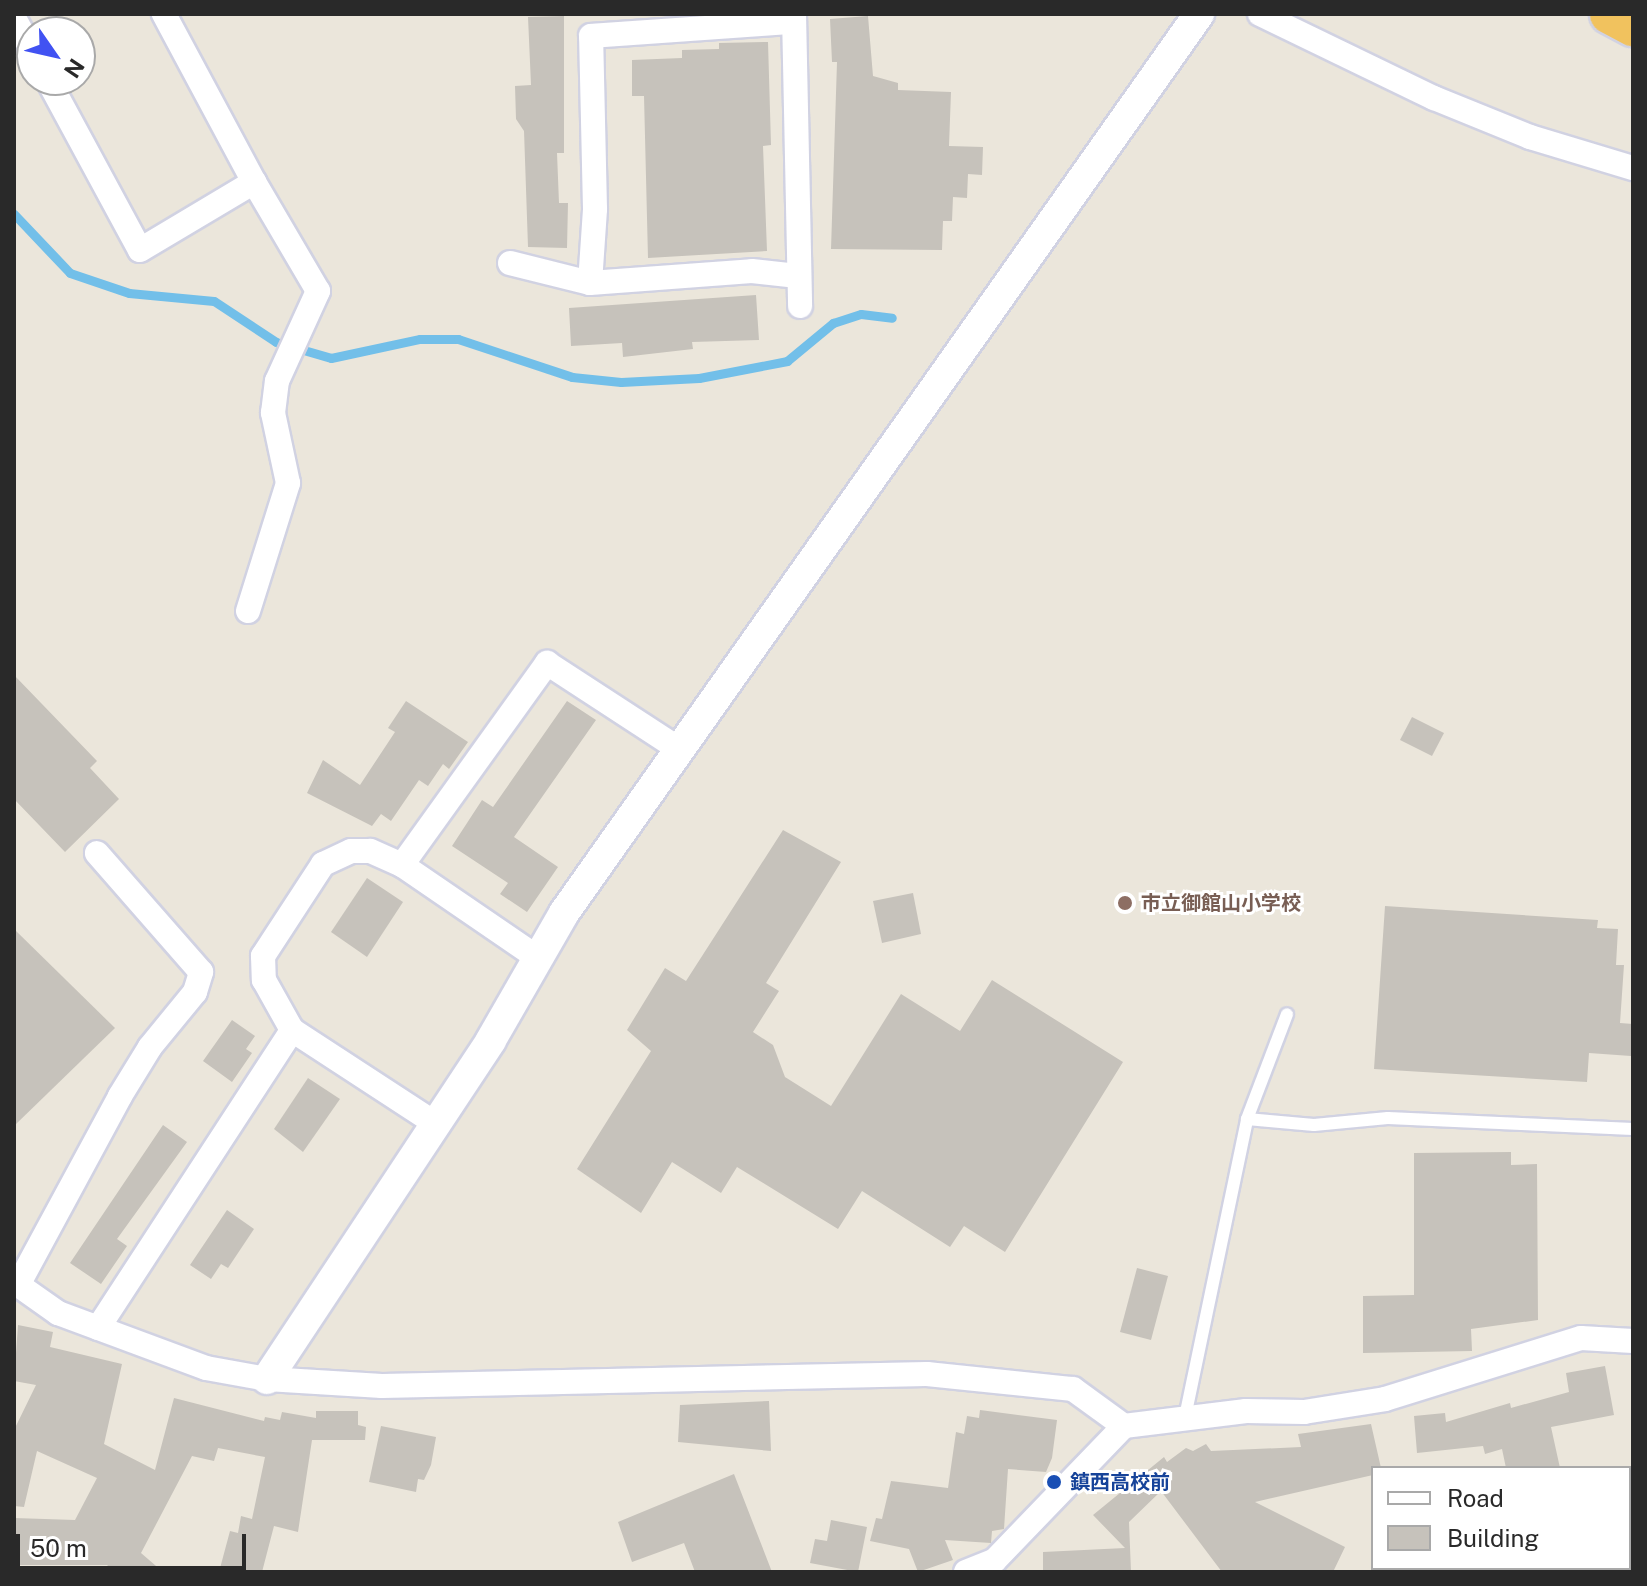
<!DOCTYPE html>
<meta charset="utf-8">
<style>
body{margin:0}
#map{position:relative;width:1647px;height:1586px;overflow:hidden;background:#ebe6db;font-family:"Public Sans","Noto Sans JP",sans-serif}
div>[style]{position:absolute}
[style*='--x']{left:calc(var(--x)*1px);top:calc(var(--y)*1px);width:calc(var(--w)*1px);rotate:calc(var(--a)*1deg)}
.stream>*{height:9px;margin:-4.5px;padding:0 4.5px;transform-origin:4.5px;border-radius:4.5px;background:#72bfe9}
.building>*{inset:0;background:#c6c2bb}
.roads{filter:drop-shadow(2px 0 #d1d2e2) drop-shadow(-2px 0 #d1d2e2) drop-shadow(0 2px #d1d2e2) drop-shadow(0 -2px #d1d2e2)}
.service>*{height:12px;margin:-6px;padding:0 6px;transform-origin:6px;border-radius:6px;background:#fff}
.minor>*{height:24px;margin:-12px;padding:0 12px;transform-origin:12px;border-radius:12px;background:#fff}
.tertiary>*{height:30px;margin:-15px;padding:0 15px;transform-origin:15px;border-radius:15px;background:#fff}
.trunk>*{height:40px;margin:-20px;padding:0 20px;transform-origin:20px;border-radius:20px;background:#f1c25e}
.dots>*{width:22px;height:22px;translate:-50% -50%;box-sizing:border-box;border:4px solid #fff;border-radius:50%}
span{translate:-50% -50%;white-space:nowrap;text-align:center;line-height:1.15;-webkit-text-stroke:6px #fff;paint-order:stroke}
.education-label{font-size:20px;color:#785e54;font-weight:700}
.left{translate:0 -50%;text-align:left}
.transit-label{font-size:20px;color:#164399;font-weight:700}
.frame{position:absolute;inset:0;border:16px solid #292929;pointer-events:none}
.legend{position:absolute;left:1371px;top:1466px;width:260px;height:104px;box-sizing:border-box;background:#fff;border:2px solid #a9a9a9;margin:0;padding:10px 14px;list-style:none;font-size:24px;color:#292929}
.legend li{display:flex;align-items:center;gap:16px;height:40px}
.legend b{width:40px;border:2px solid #a9a9a9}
.north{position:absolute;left:16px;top:16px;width:80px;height:80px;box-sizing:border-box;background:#fff;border:2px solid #a9a9a9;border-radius:50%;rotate:124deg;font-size:22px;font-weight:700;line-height:32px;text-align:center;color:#292929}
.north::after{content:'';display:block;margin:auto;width:28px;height:36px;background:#4152f2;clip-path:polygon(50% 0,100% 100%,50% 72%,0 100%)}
.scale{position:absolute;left:16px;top:1534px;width:230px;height:36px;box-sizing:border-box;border:4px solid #292929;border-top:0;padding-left:10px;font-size:24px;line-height:28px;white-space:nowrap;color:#292929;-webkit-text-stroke:6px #fff;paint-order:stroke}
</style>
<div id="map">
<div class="stream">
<i style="--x:14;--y:214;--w:81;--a:46.5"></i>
<i style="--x:70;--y:273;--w:62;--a:18.7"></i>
<i style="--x:129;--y:293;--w:85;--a:5.4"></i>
<i style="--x:214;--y:301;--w:74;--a:33.5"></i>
<i style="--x:276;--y:342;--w:57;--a:16.2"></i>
<i style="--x:331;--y:358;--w:91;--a:-12.1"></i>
<i style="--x:420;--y:339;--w:38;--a:0"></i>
<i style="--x:458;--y:339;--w:120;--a:18.4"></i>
<i style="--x:572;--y:377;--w:49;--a:5.8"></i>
<i style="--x:621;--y:382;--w:78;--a:-2.9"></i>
<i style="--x:699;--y:378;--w:90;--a:-10.9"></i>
<i style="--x:787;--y:361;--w:60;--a:-39.6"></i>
<i style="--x:833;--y:323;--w:29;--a:-18"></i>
<i style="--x:861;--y:314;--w:31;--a:7"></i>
</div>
<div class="building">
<i style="clip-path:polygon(564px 16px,564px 153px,557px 153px,559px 203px,568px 203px,567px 248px,528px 247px,524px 131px,516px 119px,515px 86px,531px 85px,528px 17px)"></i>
<i style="clip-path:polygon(868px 16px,873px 76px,898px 83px,898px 90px,951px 92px,949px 146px,983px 147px,982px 175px,968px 174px,967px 198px,953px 197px,952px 221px,943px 221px,942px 250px,831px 249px,837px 62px,832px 62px,830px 19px)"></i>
<i style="clip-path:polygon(768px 42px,771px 145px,763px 146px,767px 251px,648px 258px,644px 96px,632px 96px,632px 60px,682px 58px,682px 50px,719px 49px,719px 43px)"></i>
<i style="clip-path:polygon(756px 295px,759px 340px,692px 342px,693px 349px,623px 357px,622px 343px,571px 346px,569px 308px)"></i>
<i style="clip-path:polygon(14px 675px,97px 761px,90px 768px,119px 799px,65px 852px,14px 799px)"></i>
<i style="clip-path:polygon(406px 701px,468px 742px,449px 769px,443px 764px,428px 786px,419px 780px,391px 821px,381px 814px,372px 826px,307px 793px,323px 760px,360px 785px,395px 732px,388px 728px)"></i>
<i style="clip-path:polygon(567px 701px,596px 720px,514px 837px,558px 867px,527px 912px,500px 894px,508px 883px,452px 846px,482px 800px,493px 807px)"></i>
<i style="clip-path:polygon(1412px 717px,1444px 733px,1432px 756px,1400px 740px)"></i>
<i style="clip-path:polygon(783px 830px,841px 862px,766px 983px,779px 991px,753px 1032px,773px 1045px,785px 1077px,831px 1106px,901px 994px,960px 1031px,992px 980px,1123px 1062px,1005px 1252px,964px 1226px,950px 1247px,862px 1191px,838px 1229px,737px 1167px,721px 1193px,672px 1162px,641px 1213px,577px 1169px,651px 1051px,627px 1030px,665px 968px,686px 981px)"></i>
<i style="clip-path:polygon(367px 878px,403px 902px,367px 957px,331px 932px)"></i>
<i style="clip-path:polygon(913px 893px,921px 934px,882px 943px,873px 901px)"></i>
<i style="clip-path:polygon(1385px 906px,1598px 920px,1597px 928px,1618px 929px,1616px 965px,1624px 965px,1620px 1023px,1633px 1024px,1631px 1056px,1589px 1053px,1587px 1082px,1374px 1069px)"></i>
<i style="clip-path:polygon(14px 929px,115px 1028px,14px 1126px)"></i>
<i style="clip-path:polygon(232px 1020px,255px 1036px,246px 1049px,252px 1053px,232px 1082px,203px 1061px)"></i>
<i style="clip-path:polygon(308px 1078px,340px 1099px,303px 1152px,274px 1129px)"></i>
<i style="clip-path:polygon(163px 1125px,187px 1142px,117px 1239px,127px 1246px,101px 1284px,70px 1263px)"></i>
<i style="clip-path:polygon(1511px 1152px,1511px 1165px,1537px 1164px,1538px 1320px,1471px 1329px,1472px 1351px,1363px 1353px,1363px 1296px,1414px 1295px,1414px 1153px)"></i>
<i style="clip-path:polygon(227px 1210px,254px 1229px,228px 1268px,221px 1264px,211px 1279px,190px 1265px)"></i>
<i style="clip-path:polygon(1137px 1268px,1168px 1276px,1151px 1340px,1120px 1332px)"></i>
<i style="clip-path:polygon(18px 1325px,53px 1332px,50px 1347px,122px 1364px,104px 1444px,155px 1470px,174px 1398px,264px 1421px,265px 1417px,280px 1420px,282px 1412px,316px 1418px,316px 1411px,358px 1411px,358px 1425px,366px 1427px,365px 1440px,312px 1440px,298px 1532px,274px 1526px,262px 1572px,219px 1572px,230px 1531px,238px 1533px,241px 1516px,252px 1519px,265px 1457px,218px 1448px,214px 1461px,192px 1456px,141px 1553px,163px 1572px,101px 1572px,108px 1565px,14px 1565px,14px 1518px,75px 1520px,97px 1478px,37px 1451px,24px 1507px,14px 1506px,14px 1430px,36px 1385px,14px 1381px)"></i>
<i style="clip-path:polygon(1605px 1366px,1614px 1415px,1551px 1427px,1560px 1468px,1506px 1468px,1502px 1449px,1485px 1454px,1483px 1446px,1417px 1453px,1414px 1416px,1445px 1413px,1446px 1422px,1510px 1403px,1511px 1408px,1569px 1392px,1566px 1373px)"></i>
<i style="clip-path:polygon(769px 1401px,771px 1451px,678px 1442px,680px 1405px)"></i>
<i style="clip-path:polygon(980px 1410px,1057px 1420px,1052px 1458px,1046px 1472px,1008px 1469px,1004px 1529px,992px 1531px,991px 1543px,945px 1540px,953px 1560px,918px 1572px,909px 1549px,870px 1541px,876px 1518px,882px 1519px,891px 1481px,948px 1488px,956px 1432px,964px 1434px,967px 1416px,979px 1418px)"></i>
<i style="clip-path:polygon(1371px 1424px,1381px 1468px,1373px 1468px,1373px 1475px,1255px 1502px,1345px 1547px,1333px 1572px,1222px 1572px,1161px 1491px,1129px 1522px,1131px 1572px,1043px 1572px,1043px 1552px,1125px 1548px,1093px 1515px,1164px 1457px,1167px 1462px,1186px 1448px,1193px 1451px,1206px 1444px,1211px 1451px,1301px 1447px,1298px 1434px)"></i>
<i style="clip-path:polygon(381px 1426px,436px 1437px,431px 1465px,424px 1480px,418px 1479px,416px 1492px,369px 1482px)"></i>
<i style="clip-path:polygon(734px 1474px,772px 1572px,695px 1572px,684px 1543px,632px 1562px,618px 1522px)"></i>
<i style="clip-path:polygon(831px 1520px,867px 1527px,858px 1572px,810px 1563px,815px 1539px,827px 1541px)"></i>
</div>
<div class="roads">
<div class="service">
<i style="--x:1247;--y:1119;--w:67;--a:5.1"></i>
<i style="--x:1314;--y:1125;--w:74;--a:-5.4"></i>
<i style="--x:1388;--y:1118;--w:245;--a:2.6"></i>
<i style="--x:1185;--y:1417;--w:304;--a:-78.2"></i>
<i style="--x:1247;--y:1119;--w:112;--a:-69.1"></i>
</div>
<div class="minor">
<i style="--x:794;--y:14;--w:292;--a:88.8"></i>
<i style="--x:1260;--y:14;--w:193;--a:25.8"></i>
<i style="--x:1434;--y:98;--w:104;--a:22.1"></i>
<i style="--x:1530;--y:137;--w:108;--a:16.8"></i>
<i style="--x:14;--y:18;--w:38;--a:61"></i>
<i style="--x:48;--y:80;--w:193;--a:61.6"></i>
<i style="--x:140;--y:250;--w:133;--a:-30.8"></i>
<i style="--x:254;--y:182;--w:191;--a:-118.2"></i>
<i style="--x:510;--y:263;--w:82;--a:14"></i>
<i style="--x:590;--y:283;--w:162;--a:-4.2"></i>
<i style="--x:752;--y:271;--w:46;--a:6.2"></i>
<i style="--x:590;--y:283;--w:74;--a:-86.1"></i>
<i style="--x:595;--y:209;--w:173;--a:-91.3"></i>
<i style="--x:591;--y:36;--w:201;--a:-4"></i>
<i style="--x:248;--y:611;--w:134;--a:-72.6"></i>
<i style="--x:288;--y:483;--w:72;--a:-102.1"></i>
<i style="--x:273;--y:413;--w:32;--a:-83"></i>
<i style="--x:277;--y:381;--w:99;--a:-65.5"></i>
<i style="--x:318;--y:291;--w:126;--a:-120.4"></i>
<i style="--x:402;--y:865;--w:35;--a:-156"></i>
<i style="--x:370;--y:851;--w:19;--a:180"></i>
<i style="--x:351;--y:851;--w:31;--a:155"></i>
<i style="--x:323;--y:864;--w:110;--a:123.1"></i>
<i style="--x:263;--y:956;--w:24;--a:88"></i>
<i style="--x:264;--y:980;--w:57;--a:60.8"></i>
<i style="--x:292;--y:1030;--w:172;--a:33.1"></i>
<i style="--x:538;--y:958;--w:165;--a:-145.6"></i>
<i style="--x:402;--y:865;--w:249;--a:-54.3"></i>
<i style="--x:547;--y:663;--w:158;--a:33.1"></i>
<i style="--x:14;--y:1282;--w:54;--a:35.2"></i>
<i style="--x:58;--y:1313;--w:158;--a:20.4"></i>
<i style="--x:206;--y:1368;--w:62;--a:10.2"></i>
<i style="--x:267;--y:1379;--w:115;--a:3.5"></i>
<i style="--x:382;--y:1386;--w:545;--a:-1.26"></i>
<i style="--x:927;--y:1374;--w:147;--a:5.9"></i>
<i style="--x:1073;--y:1389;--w:63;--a:36"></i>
<i style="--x:18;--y:1285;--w:215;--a:-61.6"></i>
<i style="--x:120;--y:1096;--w:57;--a:-58.5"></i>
<i style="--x:150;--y:1047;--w:71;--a:-50.7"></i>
<i style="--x:195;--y:992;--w:21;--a:-73"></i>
<i style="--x:201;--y:972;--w:158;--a:-131.2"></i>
<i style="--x:98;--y:1328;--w:356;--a:-56.9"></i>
<i style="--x:966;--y:1572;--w:31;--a:-22"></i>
<i style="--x:995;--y:1560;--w:186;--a:-46.1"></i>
<i style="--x:1124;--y:1426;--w:123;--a:-7"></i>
<i style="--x:1246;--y:1411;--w:58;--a:1"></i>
<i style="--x:1304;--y:1412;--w:82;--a:-9.1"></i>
<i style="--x:1385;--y:1399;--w:205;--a:-17.3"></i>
<i style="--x:1581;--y:1338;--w:52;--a:3.3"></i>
</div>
<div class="tertiary">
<i style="--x:267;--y:1379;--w:406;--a:-56.5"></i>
<i style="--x:491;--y:1040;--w:146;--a:-60.1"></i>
<i style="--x:564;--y:913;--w:1101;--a:-54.76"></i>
</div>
<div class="trunk">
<i style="--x:1610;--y:14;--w:26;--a:28"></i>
</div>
</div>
<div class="dots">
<i style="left:1125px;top:903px;background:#8d6e63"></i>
<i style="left:1054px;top:1482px;background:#1a4fb4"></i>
</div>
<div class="education-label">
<span class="left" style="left:1141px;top:903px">市立御館山小学校</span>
</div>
<div class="transit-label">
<span class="left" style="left:1070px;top:1482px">鎮西高校前</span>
</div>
<div class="frame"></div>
<ul class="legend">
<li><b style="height:10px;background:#fff"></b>Road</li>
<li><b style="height:22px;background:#c6c2bb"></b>Building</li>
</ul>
<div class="north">N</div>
<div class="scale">50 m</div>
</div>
